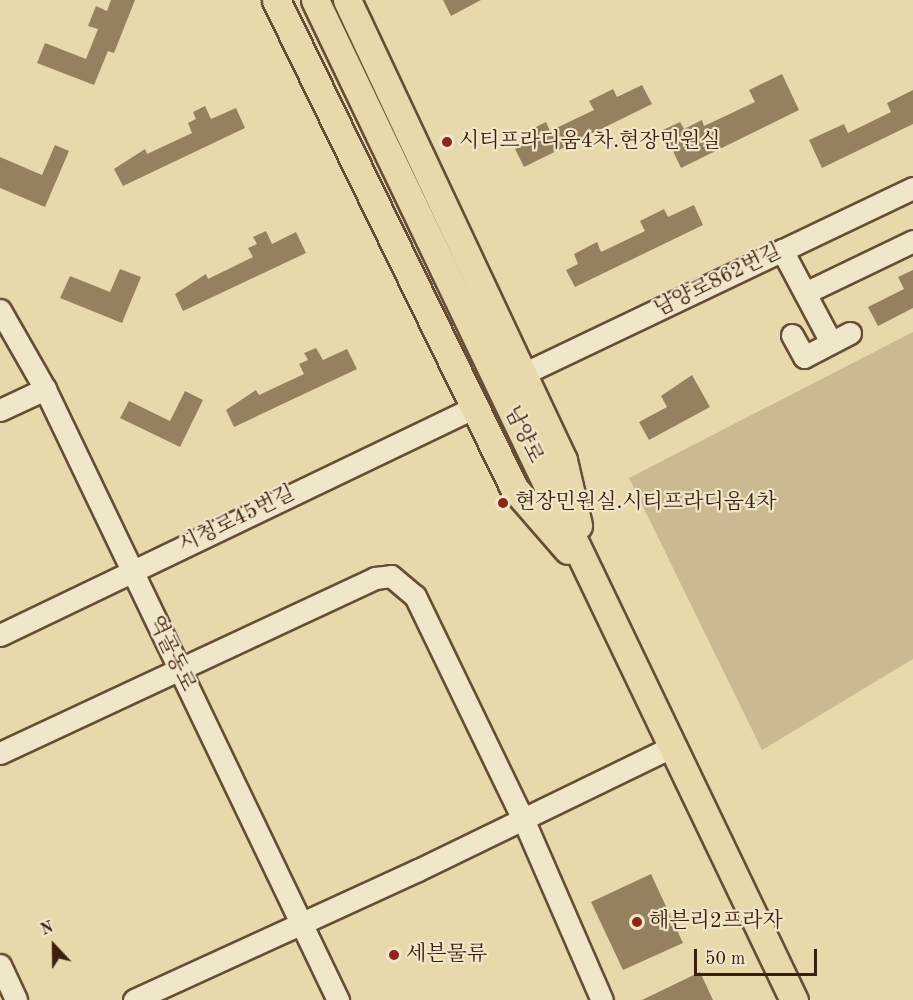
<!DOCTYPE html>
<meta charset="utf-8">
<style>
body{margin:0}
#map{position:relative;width:913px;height:1000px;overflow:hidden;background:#e8d9ad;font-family:"Old Standard TT","Noto Serif KR",serif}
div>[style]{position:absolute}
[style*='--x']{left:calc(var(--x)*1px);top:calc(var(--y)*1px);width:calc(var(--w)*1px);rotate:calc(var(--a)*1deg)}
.green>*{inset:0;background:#cbb992}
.building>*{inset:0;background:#958060}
.roads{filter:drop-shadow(2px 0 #664e35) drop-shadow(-2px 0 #664e35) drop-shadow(0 2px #664e35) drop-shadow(0 -2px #664e35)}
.minor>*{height:21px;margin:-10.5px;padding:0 10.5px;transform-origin:10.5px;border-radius:10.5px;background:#f0e6ca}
.major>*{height:27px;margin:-13.5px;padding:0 13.5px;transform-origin:13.5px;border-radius:13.5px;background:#e8d9ad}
.dots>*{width:16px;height:16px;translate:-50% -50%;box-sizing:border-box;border:3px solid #f0e6ca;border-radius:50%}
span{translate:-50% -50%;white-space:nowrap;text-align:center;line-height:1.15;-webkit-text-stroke:4.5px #f0e6ca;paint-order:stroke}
.poi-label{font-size:21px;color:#3b1f0d}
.left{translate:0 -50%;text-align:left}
.street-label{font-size:21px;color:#3b1f0d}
.north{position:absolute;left:24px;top:916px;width:60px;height:60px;-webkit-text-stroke:4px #f0e6ca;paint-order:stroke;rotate:338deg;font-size:16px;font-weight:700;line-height:24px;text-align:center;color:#3b1f0d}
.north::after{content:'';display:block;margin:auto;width:21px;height:27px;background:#3b1f0d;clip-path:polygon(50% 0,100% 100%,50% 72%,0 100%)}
.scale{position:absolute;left:694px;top:949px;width:123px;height:27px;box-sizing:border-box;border:3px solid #3b1f0d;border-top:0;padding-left:8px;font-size:18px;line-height:21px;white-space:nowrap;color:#3b1f0d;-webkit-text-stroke:4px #f0e6ca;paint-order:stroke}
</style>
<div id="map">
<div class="green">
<i style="clip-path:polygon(913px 332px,913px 659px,762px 750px,629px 478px)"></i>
</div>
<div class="building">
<i style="clip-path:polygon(111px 0,135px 0,114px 53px,108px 51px,94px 85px,37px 63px,45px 43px,86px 59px,98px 29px,88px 26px,96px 6px,107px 11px)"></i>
<i style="clip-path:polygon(443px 0,481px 0,451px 16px)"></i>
<i style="clip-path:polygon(782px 74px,799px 110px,681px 168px,663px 130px,680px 122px,684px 129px,702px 120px,704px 126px,755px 102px,749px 90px)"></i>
<i style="clip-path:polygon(642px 85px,652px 104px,524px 167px,515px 149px,527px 143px,522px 134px,546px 122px,550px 131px,594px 110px,589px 101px,613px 89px,617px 97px)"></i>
<i style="clip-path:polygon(913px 90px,913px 124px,822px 168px,809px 140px,844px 124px,848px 133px,891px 112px,887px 103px)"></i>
<i style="clip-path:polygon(205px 106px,211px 119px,236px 108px,245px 128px,123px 186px,114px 169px,145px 149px,147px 154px,192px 133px,188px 123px,196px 119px,193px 112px)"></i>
<i style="clip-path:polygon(55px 145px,69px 151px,45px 207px,0 188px,0 157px,42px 175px)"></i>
<i style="clip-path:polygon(694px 205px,703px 225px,575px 287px,566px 270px,578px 264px,574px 254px,597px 242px,601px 252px,645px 231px,640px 221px,664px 209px,668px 217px)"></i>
<i style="clip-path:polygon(266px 231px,272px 244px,296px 232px,306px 253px,183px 311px,175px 294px,206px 274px,208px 279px,253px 257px,248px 248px,257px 244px,253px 237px)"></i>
<i style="clip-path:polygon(120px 269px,141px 277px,122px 323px,60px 298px,70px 276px,110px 292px)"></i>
<i style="clip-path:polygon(913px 270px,913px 308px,878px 326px,868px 307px,904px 289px,898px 277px)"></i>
<i style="clip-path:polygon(316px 348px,323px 360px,347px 349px,357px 369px,234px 427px,226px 410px,256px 390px,259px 395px,304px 374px,299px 364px,308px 360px,304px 353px)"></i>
<i style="clip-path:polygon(692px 375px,710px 407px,649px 440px,639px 422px,667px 407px,661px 396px)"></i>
<i style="clip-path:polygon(185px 391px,203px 400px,180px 447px,120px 418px,129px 401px,170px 421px)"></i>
<i style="clip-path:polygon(651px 874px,683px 943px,623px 970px,591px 902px)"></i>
<i style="clip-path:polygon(700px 972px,713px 1000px,642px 1000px)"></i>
</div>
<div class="roads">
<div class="minor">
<i style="--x:782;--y:250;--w:104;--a:62"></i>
<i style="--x:805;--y:293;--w:120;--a:-25.7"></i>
<i style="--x:0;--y:310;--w:91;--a:60.3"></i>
<i style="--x:45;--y:389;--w:678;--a:64.38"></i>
<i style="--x:792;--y:335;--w:25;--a:61"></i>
<i style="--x:804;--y:357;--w:52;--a:-27.6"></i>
<i style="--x:523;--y:374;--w:432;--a:-25.5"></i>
<i style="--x:0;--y:410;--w:50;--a:-25"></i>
<i style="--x:0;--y:635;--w:527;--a:-25.64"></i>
<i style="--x:0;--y:753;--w:414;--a:-25"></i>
<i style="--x:375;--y:578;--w:16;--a:-7"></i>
<i style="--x:391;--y:576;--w:31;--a:40"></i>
<i style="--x:415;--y:596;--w:250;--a:64.2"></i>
<i style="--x:524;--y:821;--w:195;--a:66.5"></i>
<i style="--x:0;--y:965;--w:38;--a:65"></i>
<i style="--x:134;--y:1000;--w:312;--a:-24.6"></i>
<i style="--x:418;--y:870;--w:284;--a:-25.9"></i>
</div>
<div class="major">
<i style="--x:276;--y:0;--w:543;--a:64"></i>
<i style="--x:514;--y:488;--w:82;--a:48.9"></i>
<i style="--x:315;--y:0;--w:1109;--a:64.41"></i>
<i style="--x:347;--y:0;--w:508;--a:64.85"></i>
<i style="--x:563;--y:460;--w:67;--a:77"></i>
</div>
</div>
<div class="dots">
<i style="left:447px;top:142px;background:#8f2418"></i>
<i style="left:503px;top:503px;background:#8f2418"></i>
<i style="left:637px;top:922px;background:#8f2418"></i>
<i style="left:394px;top:955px;background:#8f2418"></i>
</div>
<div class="poi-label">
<span class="left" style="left:459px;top:142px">시티프라디움4차.현장민원실</span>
<span class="left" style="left:515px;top:503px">현장민원실.시티프라디움4차</span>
<span class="left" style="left:649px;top:922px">해븐리2프라자</span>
<span class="left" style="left:406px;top:955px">세븐물류</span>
</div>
<div class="street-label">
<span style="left:718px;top:281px;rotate:-26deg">남양로862번길</span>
<span style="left:523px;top:435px;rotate:64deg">남양로</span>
<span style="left:237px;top:520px;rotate:-26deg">시청로45번길</span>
<span style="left:171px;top:654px;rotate:64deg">역골동로</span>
</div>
<div class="north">N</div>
<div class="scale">50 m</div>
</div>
